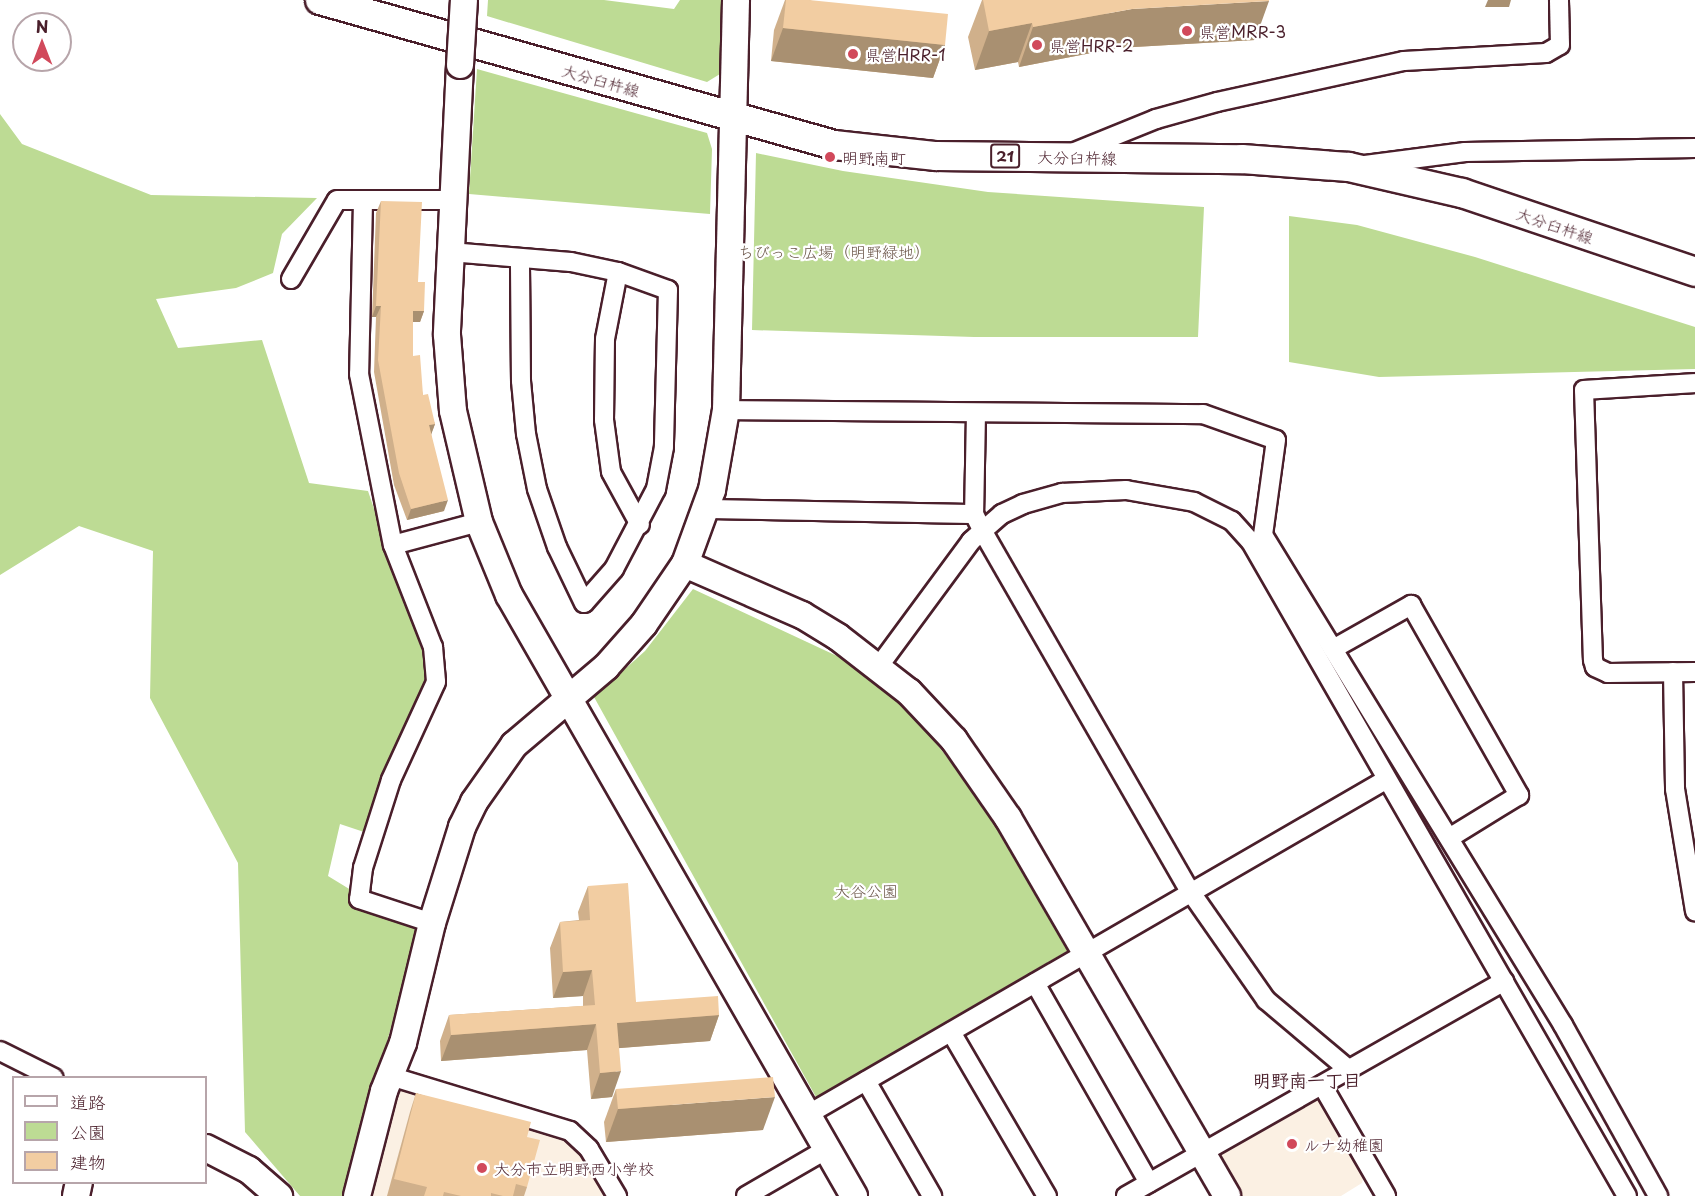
<!DOCTYPE html>
<meta charset="utf-8">
<style>
body{margin:0}
#map{position:relative;width:1695px;height:1196px;overflow:hidden;background:#fff;font-family:"Playpen Sans","Klee One",sans-serif}
div>[style]{position:absolute}
[style*='--x']{left:calc(var(--x)*1px);top:calc(var(--y)*1px);width:calc(var(--w)*1px);rotate:calc(var(--a)*1deg)}
.built>*{inset:0;background:#fbf0e3}
.green>*{inset:0;background:#bddb94}
.roads{filter:drop-shadow(2px 0 #4a1f2b) drop-shadow(-2px 0 #4a1f2b) drop-shadow(0 2px #4a1f2b) drop-shadow(0 -2px #4a1f2b)}
.street>*{height:18px;margin:-9px;padding:0 9px;transform-origin:9px;border-radius:9px;background:#fff}
.secondary>*{height:26px;margin:-13px;padding:0 13px;transform-origin:13px;border-radius:13px;background:#fff}
.primary>*{height:28px;margin:-14px;padding:0 14px;transform-origin:14px;border-radius:14px;background:#fff}
.bridges{filter:drop-shadow(2px 0 #4a1f2b) drop-shadow(-2px 0 #4a1f2b) drop-shadow(0 2px #4a1f2b) drop-shadow(0 -2px #4a1f2b)}
.secondary-bridge>*{height:26px;margin:-13px;padding:0 13px;transform-origin:13px;border-radius:13px;background:#fff}
.wall>*{inset:0;background:#d0b08b}
.shaded-wall>*{inset:0;background:#a99071}
.building>*{inset:0;background:#f2cda2}
.dots>*{width:16px;height:16px;translate:-50% -50%;box-sizing:border-box;border:3px solid #fff;border-radius:50%}
span{translate:-50% -50%;white-space:nowrap;text-align:center;line-height:1.15;-webkit-text-stroke:4.5px #fff;paint-order:stroke}
.shield-label span{padding:2px 4px;background:#fff;border:2px solid;border-radius:4px;-webkit-text-stroke-width:0}
.shield-label{font-size:15px;color:#4a1f2b;font-weight:700}
.poi-label{font-size:16px;color:#4a1f2b}
.left{translate:0 -50%;text-align:left}
.street-label{font-size:16px;color:#4a1f2b}
.park-label{font-size:16px;color:#6c574a}
.neighbourhood-label{font-size:18px;color:#4a1f2b;font-weight:700}
.legend{position:absolute;left:12px;top:1076px;width:195px;height:108px;box-sizing:border-box;background:#fff;border:2px solid #b7a5aa;margin:0;padding:8px 10px;list-style:none;font-size:18px;color:#4a1f2b}
.legend li{display:flex;align-items:center;gap:12px;height:30px}
.legend b{width:30px;border:2px solid #b7a5aa}
.north{position:absolute;left:12px;top:12px;width:60px;height:60px;box-sizing:border-box;background:#fff;border:2px solid #b7a5aa;border-radius:50%;rotate:0deg;font-size:16px;font-weight:700;line-height:24px;text-align:center;color:#4a1f2b}
.north::after{content:'';display:block;margin:auto;width:21px;height:27px;background:#d1495b;clip-path:polygon(50% 0,100% 100%,50% 72%,0 100%)}
</style>
<div id="map">
<div class="built">
<i style="clip-path:polygon(401px 1087px,574px 1140px,607px 1196px,366px 1196px,392px 1091px)"></i>
<i style="clip-path:polygon(1313px 1098px,1322px 1100px,1364px 1175px,1362px 1183px,1341px 1196px,1241px 1196px,1220px 1159px,1224px 1151px)"></i>
</div>
<div class="green">
<i style="clip-path:polygon(488px 0,604px 0,674px 9px,680px 0,724px 0,720px 74px,707px 82px,487px 16px)"></i>
<i style="clip-path:polygon(477px 69px,707px 133px,712px 149px,710px 214px,469px 194px)"></i>
<i style="clip-path:polygon(0 114px,22px 144px,151px 195px,317px 198px,282px 234px,273px 273px,236px 288px,156px 299px,178px 348px,262px 340px,309px 483px,368px 491px,432px 680px,370px 834px,340px 824px,328px 876px,418px 931px,344px 1196px,300px 1196px,245px 1132px,238px 863px,150px 698px,153px 551px,79px 526px,0 575px)"></i>
<i style="clip-path:polygon(756px 153px,843px 171px,988px 192px,1204px 207px,1198px 337px,974px 337px,752px 330px)"></i>
<i style="clip-path:polygon(1289px 216px,1357px 225px,1475px 257px,1695px 327px,1695px 369px,1379px 377px,1289px 362px)"></i>
<i style="clip-path:polygon(693px 589px,852px 663px,915px 716px,985px 806px,1069px 950px,816px 1097px,594px 697px,645px 651px)"></i>
</div>
<div class="roads">
<div class="street">
<i style="--x:1072;--y:153;--w:91;--a:-22"></i>
<i style="--x:1156;--y:119;--w:63;--a:-15.6"></i>
<i style="--x:1217;--y:102;--w:191;--a:-12.4"></i>
<i style="--x:1404;--y:61;--w:142;--a:-3.2"></i>
<i style="--x:1546;--y:53;--w:16;--a:-30"></i>
<i style="--x:1560;--y:45;--w:45;--a:-91.3"></i>
<i style="--x:1365;--y:165;--w:101;--a:-7.4"></i>
<i style="--x:1465;--y:152;--w:230;--a:-1"></i>
<i style="--x:363;--y:202;--w:172;--a:91.3"></i>
<i style="--x:359;--y:374;--w:174;--a:78.8"></i>
<i style="--x:393;--y:545;--w:89;--a:-15"></i>
<i style="--x:450;--y:252;--w:121;--a:4.7"></i>
<i style="--x:571;--y:262;--w:48;--a:12"></i>
<i style="--x:618;--y:272;--w:53;--a:19.8"></i>
<i style="--x:668;--y:290;--w:157;--a:91.5"></i>
<i style="--x:664;--y:447;--w:43;--a:100.8"></i>
<i style="--x:656;--y:489;--w:90;--a:117.7"></i>
<i style="--x:614;--y:569;--w:45;--a:131.4"></i>
<i style="--x:584;--y:603;--w:62;--a:-115.7"></i>
<i style="--x:557;--y:547;--w:61;--a:-109"></i>
<i style="--x:537;--y:489;--w:56;--a:-101.3"></i>
<i style="--x:526;--y:434;--w:53;--a:-95.4"></i>
<i style="--x:521;--y:381;--w:123;--a:-90.5"></i>
<i style="--x:618;--y:272;--w:68;--a:101"></i>
<i style="--x:605;--y:339;--w:81;--a:90.7"></i>
<i style="--x:604;--y:420;--w:52;--a:82.3"></i>
<i style="--x:611;--y:472;--w:60;--a:61.3"></i>
<i style="--x:291;--y:279;--w:91;--a:-59.8"></i>
<i style="--x:337;--y:200;--w:116;--a:0"></i>
<i style="--x:1695;--y:383;--w:111;--a:176.4"></i>
<i style="--x:1584;--y:390;--w:270;--a:88.1"></i>
<i style="--x:1593;--y:660;--w:7;--a:74"></i>
<i style="--x:1595;--y:667;--w:14;--a:25"></i>
<i style="--x:1608;--y:673;--w:87;--a:-0.7"></i>
<i style="--x:726;--y:410;--w:477;--a:0.5"></i>
<i style="--x:1203;--y:414;--w:77;--a:19.6"></i>
<i style="--x:1276;--y:440;--w:96;--a:97.8"></i>
<i style="--x:1263;--y:535;--w:575;--a:58.52"></i>
<i style="--x:1563;--y:1025;--w:196;--a:60.9"></i>
<i style="--x:976;--y:413;--w:101;--a:91.1"></i>
<i style="--x:974;--y:514;--w:18;--a:63"></i>
<i style="--x:982;--y:530;--w:417;--a:60.1"></i>
<i style="--x:1190;--y:891;--w:133;--a:55.1"></i>
<i style="--x:1266;--y:1000;--w:109;--a:40.1"></i>
<i style="--x:706;--y:509;--w:268;--a:1.1"></i>
<i style="--x:393;--y:545;--w:110;--a:68.6"></i>
<i style="--x:433;--y:647;--w:35;--a:85"></i>
<i style="--x:436;--y:682;--w:108;--a:114.7"></i>
<i style="--x:391;--y:780;--w:92;--a:107.7"></i>
<i style="--x:363;--y:868;--w:31;--a:97"></i>
<i style="--x:359;--y:899;--w:77;--a:18.2"></i>
<i style="--x:1333;--y:649;--w:90;--a:-29.4"></i>
<i style="--x:1411;--y:605;--w:219;--a:60.4"></i>
<i style="--x:1519;--y:795;--w:82;--a:148.4"></i>
<i style="--x:879;--y:666;--w:155;--a:-53.6"></i>
<i style="--x:971;--y:541;--w:41;--a:-41.1"></i>
<i style="--x:1002;--y:514;--w:23;--a:-25"></i>
<i style="--x:1023;--y:504;--w:41;--a:-15.8"></i>
<i style="--x:1062;--y:493;--w:64;--a:-2.7"></i>
<i style="--x:1126;--y:490;--w:69;--a:10"></i>
<i style="--x:1194;--y:502;--w:42;--a:26.6"></i>
<i style="--x:1232;--y:521;--w:28;--a:48"></i>
<i style="--x:1251;--y:542;--w:754;--a:60.1"></i>
<i style="--x:1673;--y:672;--w:117;--a:89"></i>
<i style="--x:1675;--y:789;--w:124;--a:80.7"></i>
<i style="--x:1035;--y:983;--w:230;--a:60.3"></i>
<i style="--x:951;--y:1032;--w:190;--a:59.7"></i>
<i style="--x:0;--y:1051;--w:60;--a:26.6"></i>
<i style="--x:390;--y:1076;--w:188;--a:17"></i>
<i style="--x:570;--y:1131;--w:26;--a:43"></i>
<i style="--x:589;--y:1149;--w:55;--a:59.2"></i>
<i style="--x:866;--y:1081;--w:133;--a:60.1"></i>
<i style="--x:1322;--y:1085;--w:128;--a:60"></i>
<i style="--x:807;--y:1115;--w:670;--a:-30.08"></i>
<i style="--x:746;--y:1196;--w:94;--a:-30.1"></i>
<i style="--x:1126;--y:1196;--w:435;--a:-29.6"></i>
</div>
<div class="secondary">
<i style="--x:460;--y:65;--w:270;--a:92.8"></i>
<i style="--x:447;--y:335;--w:76;--a:85.5"></i>
<i style="--x:453;--y:411;--w:114;--a:76.8"></i>
<i style="--x:479;--y:522;--w:79;--a:67.7"></i>
<i style="--x:509;--y:595;--w:693;--a:60.14"></i>
<i style="--x:685;--y:564;--w:128;--a:23.6"></i>
<i style="--x:802;--y:615;--w:42;--a:31.4"></i>
<i style="--x:838;--y:637;--w:90;--a:37.8"></i>
<i style="--x:909;--y:692;--w:66;--a:46.8"></i>
<i style="--x:954;--y:740;--w:95;--a:55.3"></i>
<i style="--x:1008;--y:818;--w:437;--a:59.9"></i>
<i style="--x:206;--y:1148;--w:48;--a:27.1"></i>
<i style="--x:249;--y:1170;--w:40;--a:41"></i>
<i style="--x:76;--y:1196;--w:14;--a:-78"></i>
<i style="--x:357;--y:1196;--w:108;--a:-75.6"></i>
<i style="--x:384;--y:1091;--w:52;--a:-68.4"></i>
<i style="--x:403;--y:1043;--w:123;--a:-76.4"></i>
<i style="--x:432;--y:923;--w:101;--a:-72.6"></i>
<i style="--x:462;--y:827;--w:28;--a:-64"></i>
<i style="--x:474;--y:802;--w:70;--a:-54.9"></i>
<i style="--x:514;--y:745;--w:121;--a:-40.3"></i>
<i style="--x:606;--y:667;--w:57;--a:-48.5"></i>
<i style="--x:644;--y:624;--w:73;--a:-55.7"></i>
<i style="--x:685;--y:564;--w:79;--a:-70"></i>
<i style="--x:712;--y:490;--w:81;--a:-80.1"></i>
<i style="--x:726;--y:410;--w:410;--a:-88.6"></i>
</div>
<div class="primary">
<i style="--x:320;--y:0;--w:534;--a:15.75"></i>
<i style="--x:834;--y:145;--w:103;--a:6.2"></i>
<i style="--x:936;--y:156;--w:306;--a:0.6"></i>
<i style="--x:1242;--y:159;--w:107;--a:4.3"></i>
<i style="--x:1349;--y:167;--w:116;--a:13"></i>
<i style="--x:1462;--y:193;--w:246;--a:18.7"></i>
</div>
</div>
<div class="bridges">
<div class="secondary-bridge">
<i style="--x:460;--y:65;--w:65;--a:-86.5"></i>
</div>
</div>
<div class="wall">
<i style="clip-path:polygon(785px 0,809px 0,945px 45px,933px 78px,771px 61px,774px 30px)"></i>
<i style="clip-path:polygon(982px 0,1032px 0,1255px 40px,1117px 48px,1019px 67px,1018px 62px,975px 70px,968px 37px)"></i>
<i style="clip-path:polygon(381px 201px,418px 282px,424px 311px,420px 322px,413px 322px,413px 356px,423px 395px,435px 424px,431px 434px,444px 511px,407px 520px,394px 485px,374px 372px,376px 317px,372px 317px,376px 213px)"></i>
<i style="clip-path:polygon(588px 886px,636px 1002px,719px 1015px,710px 1041px,619px 1048px,612px 1097px,591px 1099px,587px 1050px,441px 1061px,440px 1041px,449px 1015px,583px 1006px,583px 996px,553px 998px,550px 948px,560px 922px,579px 920px,578px 912px)"></i>
<i style="clip-path:polygon(616px 1089px,763px 1130px,606px 1142px,604px 1122px)"></i>
<i style="clip-path:polygon(416px 1093px,527px 1137px,527px 1187px,524px 1196px,387px 1196px,410px 1112px)"></i>
</div>
<div class="shaded-wall">
<i style="clip-path:polygon(1488px 0,1511px 0,1509px 7px,1485px 7px)"></i>
<i style="clip-path:polygon(1269px 1px,1255px 40px,1117px 48px,1019px 67px,1033px 27px,1132px 9px)"></i>
<i style="clip-path:polygon(1032px 23px,1018px 62px,975px 70px,989px 31px)"></i>
<i style="clip-path:polygon(783px 28px,945px 45px,933px 78px,771px 61px)"></i>
<i style="clip-path:polygon(376px 306px,381px 306px,376px 317px,372px 317px)"></i>
<i style="clip-path:polygon(413px 311px,424px 311px,420px 322px,409px 322px)"></i>
<i style="clip-path:polygon(435px 424px,431px 435px,429px 425px)"></i>
<i style="clip-path:polygon(448px 500px,444px 511px,407px 520px,411px 509px)"></i>
<i style="clip-path:polygon(592px 970px,583px 996px,553px 998px,563px 972px)"></i>
<i style="clip-path:polygon(719px 1015px,710px 1041px,608px 1049px,617px 1023px)"></i>
<i style="clip-path:polygon(596px 1024px,587px 1050px,441px 1061px,451px 1035px)"></i>
<i style="clip-path:polygon(621px 1071px,612px 1097px,591px 1099px,600px 1073px)"></i>
<i style="clip-path:polygon(775px 1097px,763px 1130px,606px 1142px,618px 1109px)"></i>
</div>
<div class="building">
<i style="clip-path:polygon(786px 0,809px 0,948px 14px,945px 45px,783px 28px)"></i>
<i style="clip-path:polygon(983px 0,1269px 0,1269px 1px,1132px 9px,1033px 27px,1032px 23px,989px 31px)"></i>
<i style="clip-path:polygon(381px 201px,422px 202px,418px 282px,425px 282px,424px 311px,413px 311px,413px 356px,420px 355px,423px 395px,428px 394px,435px 424px,429px 425px,448px 500px,411px 509px,399px 473px,378px 360px,381px 306px,376px 306px)"></i>
<i style="clip-path:polygon(628px 883px,636px 1002px,718px 996px,719px 1015px,617px 1023px,621px 1071px,600px 1073px,596px 1024px,451px 1035px,449px 1015px,595px 1005px,592px 970px,563px 972px,560px 922px,590px 920px,588px 886px)"></i>
<i style="clip-path:polygon(773px 1077px,775px 1097px,618px 1109px,616px 1089px)"></i>
<i style="clip-path:polygon(416px 1093px,531px 1122px,527px 1137px,540px 1140px,527px 1187px,516px 1184px,513px 1196px,503px 1196px,491px 1193px,491px 1196px,461px 1196px,444px 1192px,443px 1196px,424px 1196px,427px 1187px,394px 1179px)"></i>
</div>
<div class="dots">
<i style="left:1187px;top:31px;background:#d1495b"></i>
<i style="left:1037px;top:45px;background:#d1495b"></i>
<i style="left:853px;top:54px;background:#d1495b"></i>
<i style="left:830px;top:157px;background:#d1495b"></i>
<i style="left:1292px;top:1144px;background:#d1495b"></i>
<i style="left:482px;top:1168px;background:#d1495b"></i>
</div>
<div class="shield-label">
<span style="left:1005px;top:156px">21</span>
</div>
<div class="poi-label">
<span class="left" style="left:1199px;top:31px">県営MRR-3</span>
<span class="left" style="left:1049px;top:45px">県営HRR-2</span>
<span class="left" style="left:865px;top:54px">県営HRR-1</span>
<span class="left" style="left:842px;top:157px">明野南町</span>
<span class="left" style="left:1304px;top:1144px">ルナ幼稚園</span>
<span class="left" style="left:494px;top:1168px">大分市立明野西小学校</span>
</div>
<div class="street-label">
<span style="left:601px;top:80px;rotate:16deg">大分臼杵線</span>
<span style="left:1077px;top:157px;rotate:1deg">大分臼杵線</span>
<span style="left:1555px;top:225px;rotate:19deg">大分臼杵線</span>
</div>
<div class="park-label">
<span style="left:834px;top:251px">ちびっこ広場（明野緑地）</span>
<span style="left:866px;top:890px">大谷公園</span>
</div>
<div class="neighbourhood-label">
<span style="left:1307px;top:1080px">明野南一丁目</span>
</div>
<ul class="legend">
<li><b style="height:8px;background:#fff"></b>道路</li>
<li><b style="height:16px;background:#bddb94"></b>公園</li>
<li><b style="height:16px;background:#f2cda2"></b>建物</li>
</ul>
<div class="north">N</div>
</div>
